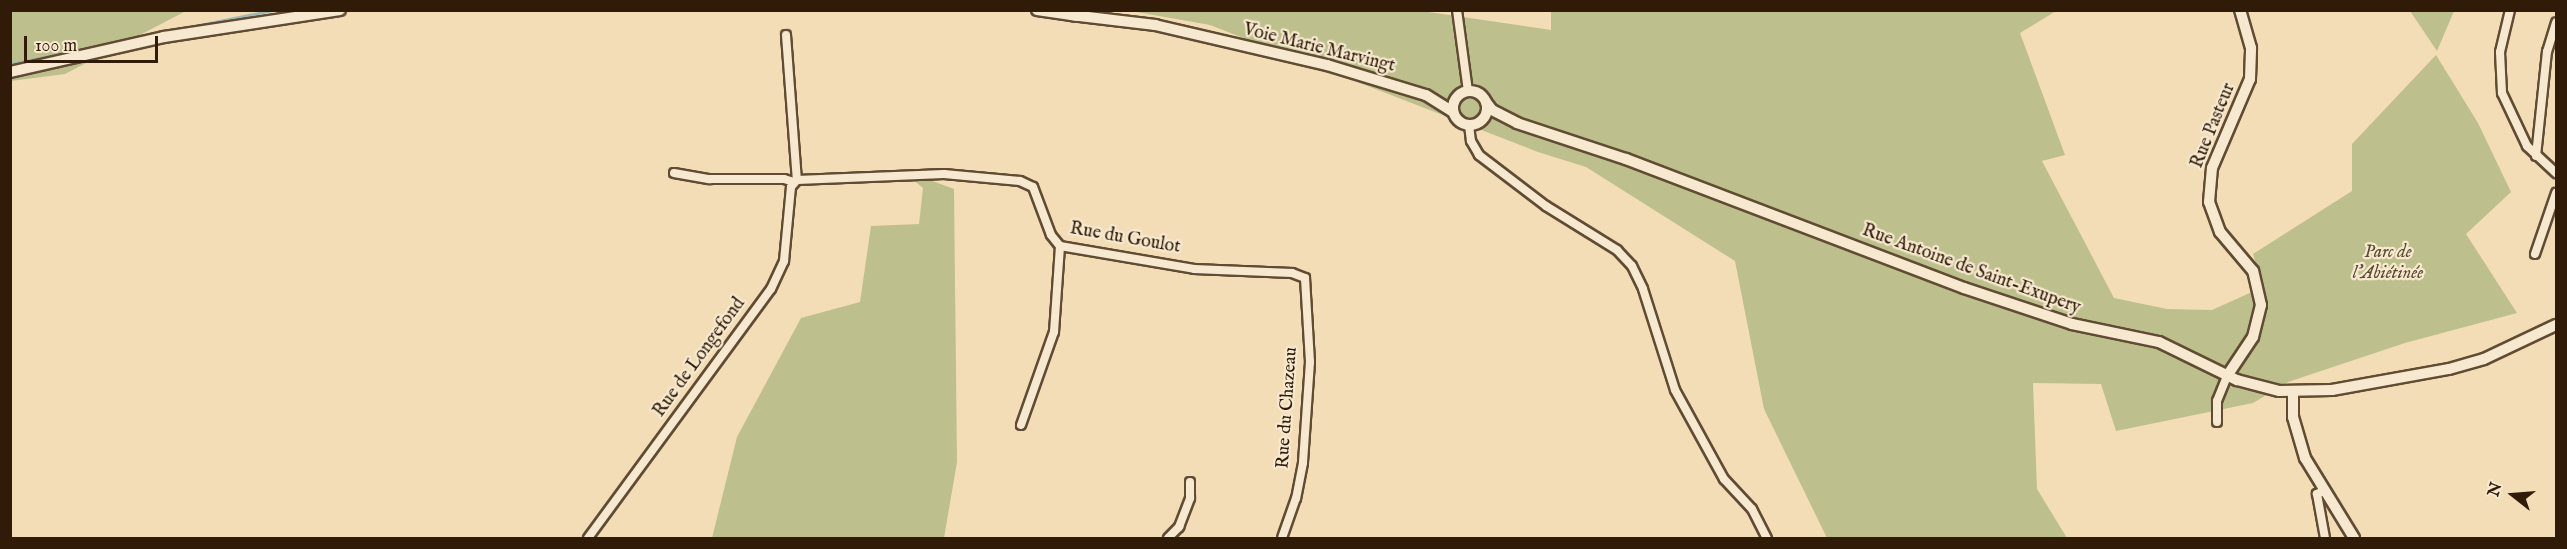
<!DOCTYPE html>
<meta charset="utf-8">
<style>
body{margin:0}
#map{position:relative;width:2567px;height:549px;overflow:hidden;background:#f2ddb6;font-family:"IM FELL English",serif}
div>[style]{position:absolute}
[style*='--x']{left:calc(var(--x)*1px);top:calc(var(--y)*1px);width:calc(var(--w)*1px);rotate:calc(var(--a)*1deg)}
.green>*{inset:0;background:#bdc08c}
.stream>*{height:3px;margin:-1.5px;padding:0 1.5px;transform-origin:1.5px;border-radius:1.5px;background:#9dbab5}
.roads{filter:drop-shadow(2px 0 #604c33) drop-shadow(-2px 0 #604c33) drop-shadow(0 2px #604c33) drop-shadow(0 -2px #604c33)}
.street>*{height:8px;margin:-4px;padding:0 4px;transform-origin:4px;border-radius:4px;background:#f7e9d0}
.secondary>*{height:10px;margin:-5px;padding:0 5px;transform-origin:5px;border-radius:5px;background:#f7e9d0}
.secondary>.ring{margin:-5px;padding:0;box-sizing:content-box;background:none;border:10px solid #f7e9d0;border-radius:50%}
span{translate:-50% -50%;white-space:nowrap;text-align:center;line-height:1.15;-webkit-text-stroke:4.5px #f7e9d0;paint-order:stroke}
.street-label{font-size:18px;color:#2f1b07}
.park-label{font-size:18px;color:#5a4d2f;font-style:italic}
.frame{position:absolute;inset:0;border:12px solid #2f1b07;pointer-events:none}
.north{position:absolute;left:2483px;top:465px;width:60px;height:60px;-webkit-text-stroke:4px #f7e9d0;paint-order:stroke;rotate:287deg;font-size:16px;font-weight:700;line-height:24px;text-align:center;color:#2f1b07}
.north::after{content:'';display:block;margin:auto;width:21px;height:27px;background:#2f1b07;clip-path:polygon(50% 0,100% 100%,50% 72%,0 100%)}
.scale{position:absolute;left:24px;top:36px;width:134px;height:27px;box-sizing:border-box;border:3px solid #2f1b07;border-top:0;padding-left:8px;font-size:18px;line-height:21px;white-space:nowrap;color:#2f1b07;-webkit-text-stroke:4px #f7e9d0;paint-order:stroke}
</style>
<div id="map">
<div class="green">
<i style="clip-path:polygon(1415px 10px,1551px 30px,1551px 10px,2056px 11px,2020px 33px,2065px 155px,2042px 161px,2114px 298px,2167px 309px,2212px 310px,2263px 287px,2253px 254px,2352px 191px,2352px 144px,2436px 55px,2478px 123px,2511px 192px,2466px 234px,2517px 313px,2405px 343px,2288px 382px,2253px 403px,2116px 431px,2101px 384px,2033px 383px,2037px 489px,2067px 538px,1827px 538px,1764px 409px,1735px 261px,1586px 167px,1538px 152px,1210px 25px,1131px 11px)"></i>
<i style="clip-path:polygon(10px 11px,186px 11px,65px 74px,11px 81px)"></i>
<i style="clip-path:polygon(2410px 11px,2454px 11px,2437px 51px)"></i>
<i style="clip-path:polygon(900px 169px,954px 189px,957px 462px,944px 538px,712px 538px,737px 437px,801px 318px,860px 302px,871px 226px,919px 224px,923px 188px)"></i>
</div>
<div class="stream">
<i style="--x:10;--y:64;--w:268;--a:-11.6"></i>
</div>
<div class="roads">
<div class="street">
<i style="--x:1457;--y:10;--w:82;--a:82.3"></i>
<i style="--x:2510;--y:10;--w:43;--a:103.4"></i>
<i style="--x:2500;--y:52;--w:41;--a:87.2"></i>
<i style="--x:2502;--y:93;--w:59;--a:64.7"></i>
<i style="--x:2527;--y:146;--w:40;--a:43"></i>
<i style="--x:786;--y:35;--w:145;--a:85.7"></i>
<i style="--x:1469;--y:125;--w:16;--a:83"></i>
<i style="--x:1471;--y:141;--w:16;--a:60"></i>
<i style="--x:1479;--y:155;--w:84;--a:37.3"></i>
<i style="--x:1546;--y:206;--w:84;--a:31.8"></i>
<i style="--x:1617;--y:250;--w:22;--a:47"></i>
<i style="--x:1632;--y:266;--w:25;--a:64"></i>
<i style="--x:1643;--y:289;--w:106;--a:72.4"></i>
<i style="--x:1675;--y:390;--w:102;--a:61.2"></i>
<i style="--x:1724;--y:479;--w:41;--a:47"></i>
<i style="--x:1752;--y:509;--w:33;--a:63"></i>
<i style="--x:2536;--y:156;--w:105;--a:-84"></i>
<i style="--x:2547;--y:52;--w:31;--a:-73"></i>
<i style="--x:674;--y:173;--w:36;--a:10"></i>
<i style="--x:709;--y:179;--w:75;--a:0"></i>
<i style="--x:784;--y:179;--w:10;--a:17"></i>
<i style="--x:797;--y:180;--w:147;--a:-2.3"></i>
<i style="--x:944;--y:174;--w:76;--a:5.3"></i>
<i style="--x:1020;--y:181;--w:14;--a:25"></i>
<i style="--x:1033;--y:187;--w:51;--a:69.4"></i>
<i style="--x:1051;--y:235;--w:14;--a:51"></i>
<i style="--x:1060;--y:246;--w:136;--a:9.7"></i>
<i style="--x:1194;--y:269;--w:98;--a:2.3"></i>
<i style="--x:1292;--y:273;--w:14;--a:21"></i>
<i style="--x:1305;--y:278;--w:84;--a:86.6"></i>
<i style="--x:1310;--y:362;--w:101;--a:94"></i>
<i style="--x:1303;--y:463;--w:36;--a:101"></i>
<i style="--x:1296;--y:498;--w:42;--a:109.3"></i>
<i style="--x:2535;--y:254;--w:65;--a:-71"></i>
<i style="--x:2217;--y:422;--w:21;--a:-90"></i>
<i style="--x:2217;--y:401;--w:27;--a:-68"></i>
<i style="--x:1021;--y:425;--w:99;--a:-70.5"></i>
<i style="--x:1054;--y:332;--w:86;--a:-86"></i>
<i style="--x:2323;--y:491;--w:7;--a:153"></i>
<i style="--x:2317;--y:494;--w:45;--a:79.7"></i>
<i style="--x:588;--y:538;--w:309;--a:-53.7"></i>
<i style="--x:771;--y:289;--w:31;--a:-65"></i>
<i style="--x:784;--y:261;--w:74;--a:-84.6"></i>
<i style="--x:791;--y:187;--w:9;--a:-49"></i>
<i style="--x:1168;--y:538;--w:16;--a:-45"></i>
<i style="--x:1179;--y:527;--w:31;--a:-69"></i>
<i style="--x:1190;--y:498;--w:16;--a:-90"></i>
</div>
<div class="secondary">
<i style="--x:1037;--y:10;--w:40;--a:8.5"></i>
<i style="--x:1071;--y:15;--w:85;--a:6.8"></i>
<i style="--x:1155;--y:25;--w:177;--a:13.1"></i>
<i style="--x:1327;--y:65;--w:103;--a:16.9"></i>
<i style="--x:1426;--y:95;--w:32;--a:32"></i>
<i style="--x:10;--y:72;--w:158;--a:-12.8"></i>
<i style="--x:164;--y:37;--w:178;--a:-8.7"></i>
<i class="ring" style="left:1453px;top:91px;width:24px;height:24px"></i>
<i style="--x:1486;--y:102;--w:10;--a:53"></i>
<i style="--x:1492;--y:110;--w:28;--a:27"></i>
<i style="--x:1517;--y:123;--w:115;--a:18.3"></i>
<i style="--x:1626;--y:159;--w:362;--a:20.9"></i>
<i style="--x:1964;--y:288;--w:114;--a:18.4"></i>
<i style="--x:2072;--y:324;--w:89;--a:11.7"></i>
<i style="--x:2159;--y:342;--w:87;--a:26"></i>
<i style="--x:2237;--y:380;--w:43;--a:14.7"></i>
<i style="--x:2279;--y:391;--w:53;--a:-1.1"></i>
<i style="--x:2332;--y:390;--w:119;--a:-10.2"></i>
<i style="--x:2449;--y:369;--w:36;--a:-16"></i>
<i style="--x:2484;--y:359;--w:80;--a:-25.3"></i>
<i style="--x:2227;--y:376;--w:47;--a:-56.3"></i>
<i style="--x:2253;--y:337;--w:33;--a:-76"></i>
<i style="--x:2261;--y:305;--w:35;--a:-103"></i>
<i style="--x:2253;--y:271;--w:51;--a:-130.2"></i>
<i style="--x:2220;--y:232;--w:32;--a:-110"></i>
<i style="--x:2209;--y:202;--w:34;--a:-85"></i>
<i style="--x:2212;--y:168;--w:97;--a:-66.9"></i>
<i style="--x:2250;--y:79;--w:31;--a:-88"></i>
<i style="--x:2251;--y:48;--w:40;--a:-106"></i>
<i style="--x:2293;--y:392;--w:25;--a:90"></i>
<i style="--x:2293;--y:417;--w:43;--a:73.7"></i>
<i style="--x:2305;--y:458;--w:94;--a:58.5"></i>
</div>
</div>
<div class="street-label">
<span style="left:1319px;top:49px;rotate:14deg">Voie Marie Marvingt</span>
<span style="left:2214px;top:126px;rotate:-68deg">Rue Pasteur</span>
<span style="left:1125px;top:239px;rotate:10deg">Rue du Goulot</span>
<span style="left:1971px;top:270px;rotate:20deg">Rue Antoine de Saint-Exupery</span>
<span style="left:700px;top:358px;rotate:-54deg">Rue de Longefond</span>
<span style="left:1288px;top:408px;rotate:-86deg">Rue du Chazeau</span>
</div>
<div class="park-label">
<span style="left:2388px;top:264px">Parc de<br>l'Abiétinée</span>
</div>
<div class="frame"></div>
<div class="north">N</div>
<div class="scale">100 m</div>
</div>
